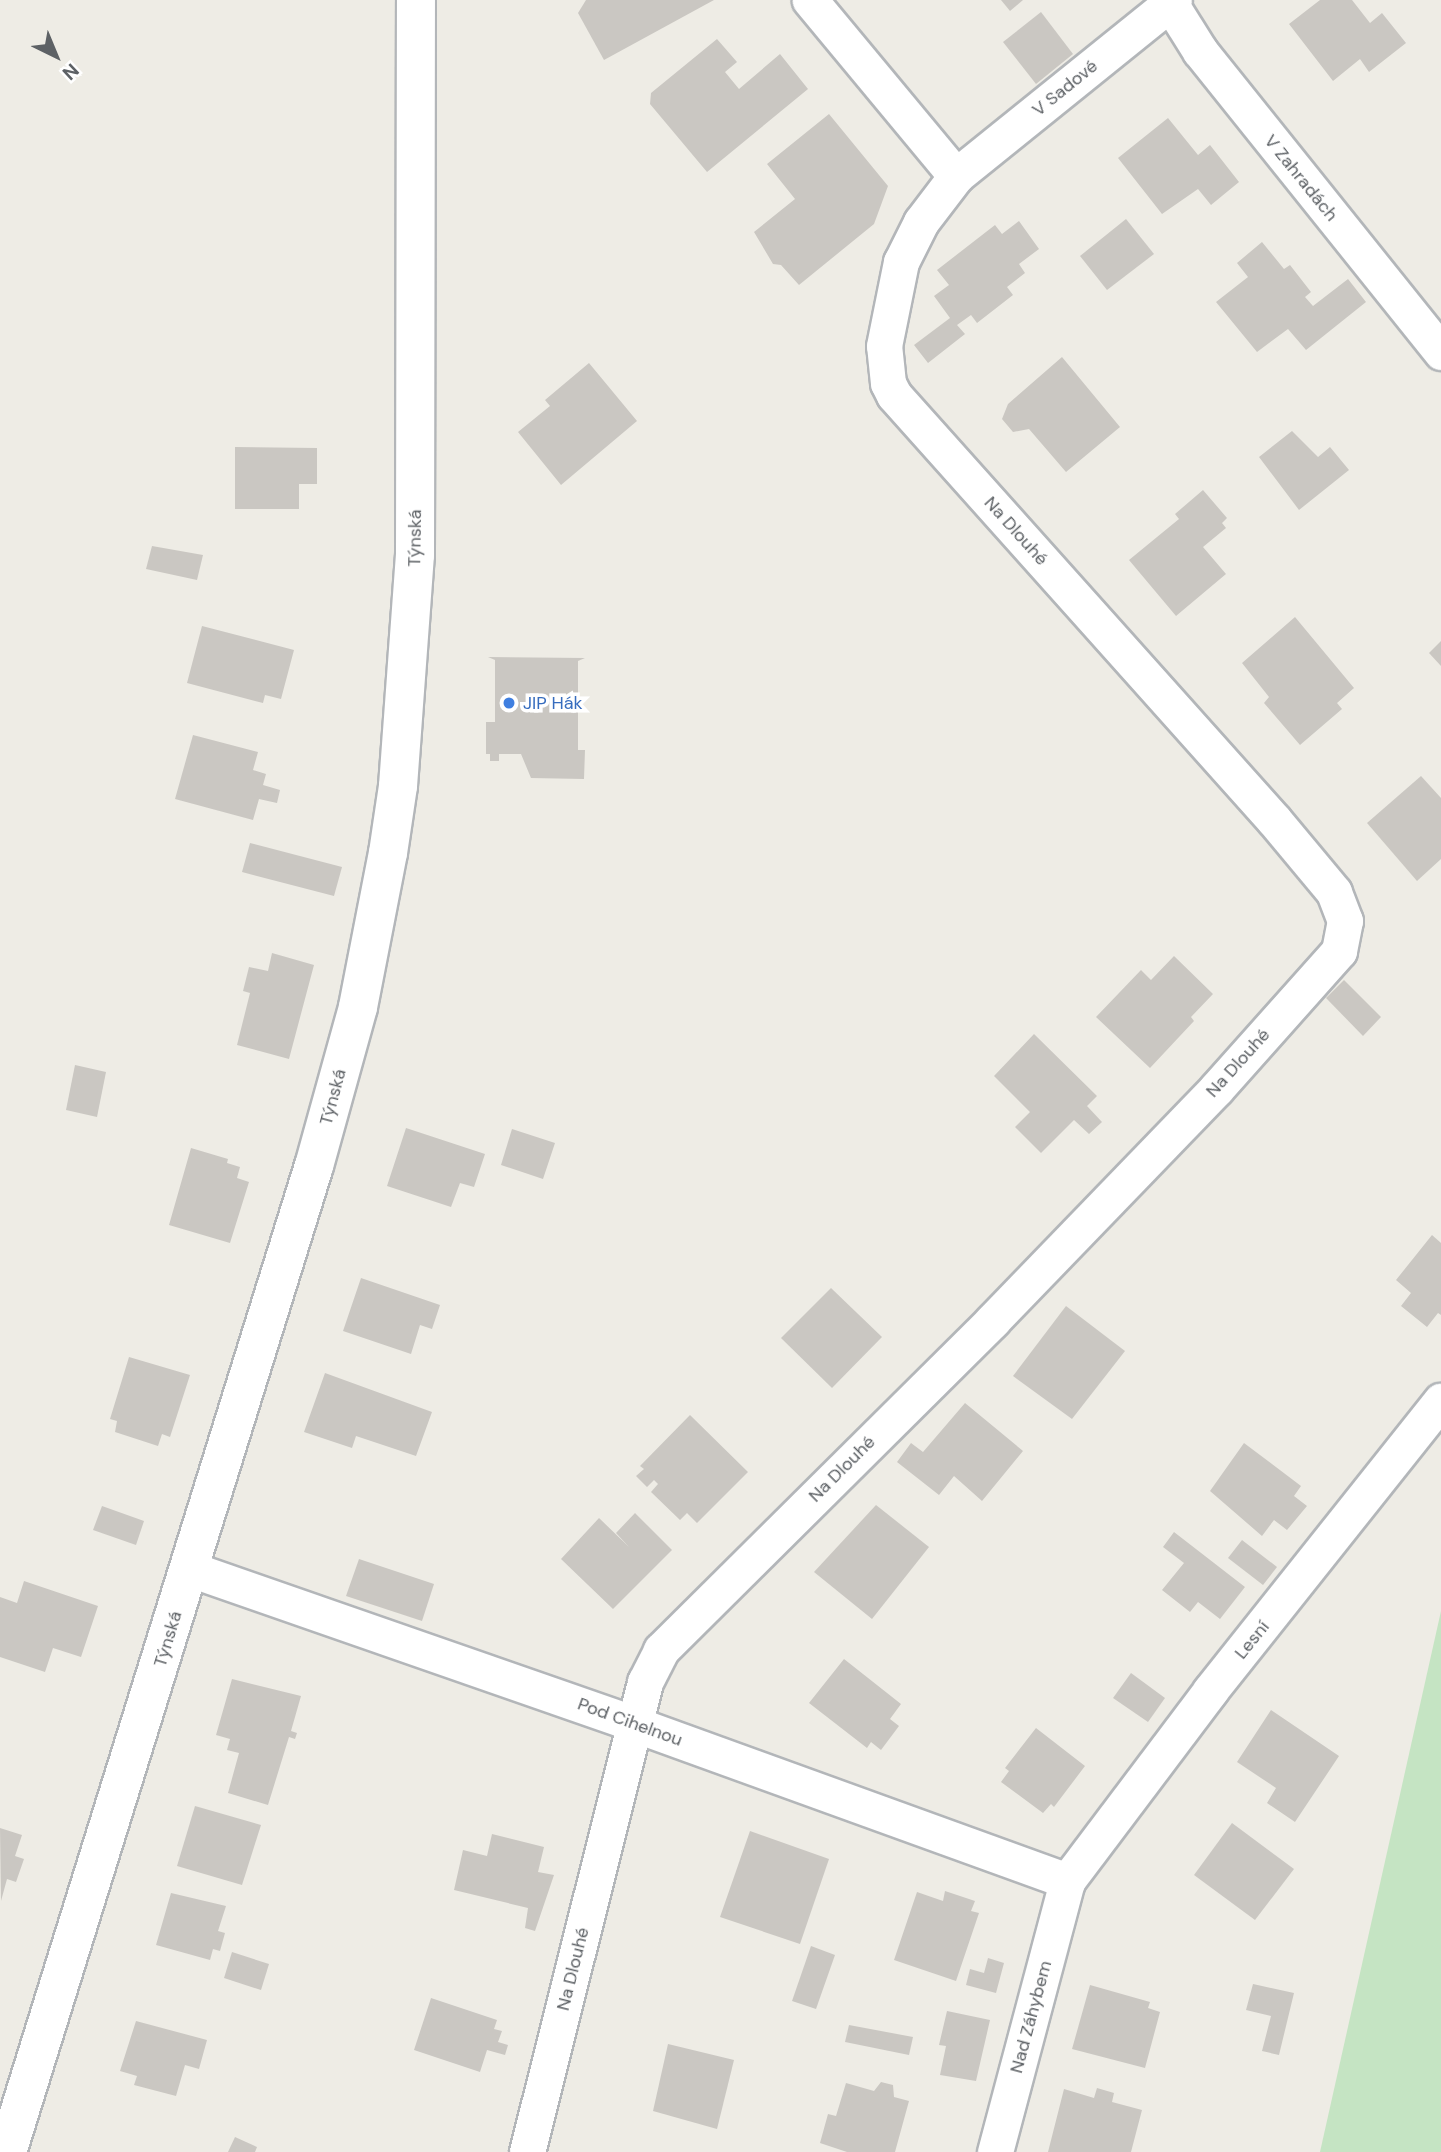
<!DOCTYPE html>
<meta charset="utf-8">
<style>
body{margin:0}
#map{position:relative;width:1441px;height:2152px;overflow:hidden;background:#eeece5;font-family:"DM Sans",sans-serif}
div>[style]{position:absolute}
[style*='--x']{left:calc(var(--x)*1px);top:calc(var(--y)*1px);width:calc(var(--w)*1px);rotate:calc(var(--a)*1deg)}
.green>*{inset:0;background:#c5e4c3}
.building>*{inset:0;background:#cac7c2}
.roads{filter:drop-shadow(2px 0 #b3b6b9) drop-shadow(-2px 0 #b3b6b9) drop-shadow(0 2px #b3b6b9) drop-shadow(0 -2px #b3b6b9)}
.street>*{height:35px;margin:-17.5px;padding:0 17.5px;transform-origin:17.5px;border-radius:17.5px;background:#fff}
.secondary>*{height:38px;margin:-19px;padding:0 19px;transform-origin:19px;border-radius:19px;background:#fff}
.dots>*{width:19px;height:19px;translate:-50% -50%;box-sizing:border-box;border:4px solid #fff;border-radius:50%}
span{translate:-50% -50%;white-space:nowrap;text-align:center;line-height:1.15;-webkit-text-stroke:7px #fff;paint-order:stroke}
.street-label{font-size:18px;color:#5d6165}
.shop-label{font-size:18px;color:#366cbe}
.left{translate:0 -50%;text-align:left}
.north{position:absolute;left:21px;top:21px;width:70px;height:70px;-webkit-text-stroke:5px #fff;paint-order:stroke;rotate:137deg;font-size:19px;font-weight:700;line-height:28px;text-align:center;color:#5d6165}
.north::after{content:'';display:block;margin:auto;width:24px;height:32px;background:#5d6165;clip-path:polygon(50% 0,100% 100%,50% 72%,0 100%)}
</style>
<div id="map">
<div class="green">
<i style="clip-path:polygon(1441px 1611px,1441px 2152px,1320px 2152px)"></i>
</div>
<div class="building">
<i style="clip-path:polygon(586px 0,714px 0,604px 60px,578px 13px)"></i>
<i style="clip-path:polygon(1001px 0,1023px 0,1010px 11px)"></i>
<i style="clip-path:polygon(1320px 0,1352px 0,1370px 23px,1382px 13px,1406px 43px,1369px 72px,1360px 59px,1333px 81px,1289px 24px)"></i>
<i style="clip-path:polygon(1041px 12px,1073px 54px,1036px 84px,1003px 42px)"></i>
<i style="clip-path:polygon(717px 39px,737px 62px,725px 72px,739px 89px,780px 54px,808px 89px,707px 172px,650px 104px,651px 93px)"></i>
<i style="clip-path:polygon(829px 114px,888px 186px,874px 224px,799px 285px,781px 265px,773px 264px,754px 232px,795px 199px,767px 164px)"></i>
<i style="clip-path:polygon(1168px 118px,1198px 155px,1210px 145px,1239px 182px,1211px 205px,1198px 189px,1162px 214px,1118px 158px)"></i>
<i style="clip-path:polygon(1126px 219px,1154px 254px,1107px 290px,1080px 256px)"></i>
<i style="clip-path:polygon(1019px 221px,1039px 249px,1019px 264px,1025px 273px,1007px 287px,1013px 295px,977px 323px,971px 315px,957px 325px,965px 334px,928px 363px,914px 345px,950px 318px,934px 296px,949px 285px,937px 270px,995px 225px,1002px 234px)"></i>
<i style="clip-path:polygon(1262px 242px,1284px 269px,1290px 265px,1311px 292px,1305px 297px,1313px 306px,1348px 279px,1366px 302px,1306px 350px,1288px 329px,1257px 352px,1216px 302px,1248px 277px,1237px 263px)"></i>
<i style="clip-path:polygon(1062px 357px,1120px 427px,1066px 472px,1029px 429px,1013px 432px,1002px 419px,1008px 404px)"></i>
<i style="clip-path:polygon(589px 363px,637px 421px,561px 485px,518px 432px,550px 406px,545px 400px)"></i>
<i style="clip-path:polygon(1292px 431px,1318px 457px,1330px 447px,1349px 470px,1299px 510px,1259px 457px)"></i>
<i style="clip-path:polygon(235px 447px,317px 448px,317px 484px,299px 484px,299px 509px,235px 509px)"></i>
<i style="clip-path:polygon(1203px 490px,1227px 518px,1222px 523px,1226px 528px,1203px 547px,1226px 574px,1176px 616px,1129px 560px,1179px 519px,1175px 514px)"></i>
<i style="clip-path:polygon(152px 546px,203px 555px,197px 580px,146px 569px)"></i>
<i style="clip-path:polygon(1295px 617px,1354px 688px,1337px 703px,1342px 709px,1300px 745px,1264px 703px,1269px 697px,1242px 663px)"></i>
<i style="clip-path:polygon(202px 626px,294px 650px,281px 699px,265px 695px,263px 703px,187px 683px)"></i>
<i style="clip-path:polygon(1441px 641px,1441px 666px,1429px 653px)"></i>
<i style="clip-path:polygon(488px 657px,585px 658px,578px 661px,578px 750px,585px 750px,584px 779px,531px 778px,521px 754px,499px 754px,499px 761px,490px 761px,490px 754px,486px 754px,486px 722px,495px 722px,495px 660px)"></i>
<i style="clip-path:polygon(193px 735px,258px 752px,253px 770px,266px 774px,263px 785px,280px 790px,277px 803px,259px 799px,253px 820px,175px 799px)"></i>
<i style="clip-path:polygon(1421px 776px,1441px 798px,1441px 859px,1417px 881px,1367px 823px)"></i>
<i style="clip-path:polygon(250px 843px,342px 867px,334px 896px,242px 872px)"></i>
<i style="clip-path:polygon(272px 953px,314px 965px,289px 1059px,237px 1045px,250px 993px,243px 991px,249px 967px,268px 971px)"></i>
<i style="clip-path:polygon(1174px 956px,1213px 994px,1191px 1017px,1194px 1021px,1150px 1068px,1096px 1017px,1141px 970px,1151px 980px)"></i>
<i style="clip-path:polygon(1344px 980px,1381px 1017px,1363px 1036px,1326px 998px)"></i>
<i style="clip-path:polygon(1034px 1034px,1097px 1096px,1087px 1106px,1102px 1122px,1089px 1134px,1074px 1120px,1041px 1153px,1015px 1127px,1030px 1112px,994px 1076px)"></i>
<i style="clip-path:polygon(75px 1065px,106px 1072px,97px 1117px,66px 1110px)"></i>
<i style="clip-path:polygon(406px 1128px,485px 1154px,474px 1187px,460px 1183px,451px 1207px,387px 1186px)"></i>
<i style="clip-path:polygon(512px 1129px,555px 1143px,543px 1179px,501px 1165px)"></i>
<i style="clip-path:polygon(191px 1148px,228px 1159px,227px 1163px,240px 1167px,237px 1178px,249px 1182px,230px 1243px,169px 1225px)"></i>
<i style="clip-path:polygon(1432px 1235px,1441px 1243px,1441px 1315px,1438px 1313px,1427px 1327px,1401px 1306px,1411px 1293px,1396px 1280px)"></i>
<i style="clip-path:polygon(361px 1278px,440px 1305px,432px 1329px,420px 1325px,411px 1354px,343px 1331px)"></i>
<i style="clip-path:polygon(831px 1288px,882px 1337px,832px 1388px,781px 1338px)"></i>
<i style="clip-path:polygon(1066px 1306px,1125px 1351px,1072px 1419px,1013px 1376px)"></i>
<i style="clip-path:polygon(129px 1357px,190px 1375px,170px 1437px,162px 1434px,158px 1446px,115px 1432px,117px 1421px,110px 1419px)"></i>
<i style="clip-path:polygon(325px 1373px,432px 1412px,416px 1456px,356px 1436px,352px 1448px,304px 1432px)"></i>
<i style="clip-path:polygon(965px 1403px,1023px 1451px,982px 1501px,954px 1476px,939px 1495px,897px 1462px,911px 1443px,923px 1452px)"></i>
<i style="clip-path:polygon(690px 1415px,748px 1472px,697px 1523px,687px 1513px,680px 1520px,651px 1492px,658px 1484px,654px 1480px,647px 1487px,636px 1476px,644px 1469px,640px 1466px)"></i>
<i style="clip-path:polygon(1244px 1443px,1301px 1486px,1294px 1496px,1307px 1506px,1287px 1530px,1274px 1520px,1262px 1536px,1210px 1491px)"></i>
<i style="clip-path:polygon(876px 1505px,929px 1547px,872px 1619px,814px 1572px)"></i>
<i style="clip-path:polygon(102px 1506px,144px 1521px,136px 1545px,93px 1530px)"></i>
<i style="clip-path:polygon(635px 1513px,672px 1550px,613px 1609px,561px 1559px,599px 1518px,629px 1547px,616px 1533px)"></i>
<i style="clip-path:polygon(1174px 1532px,1245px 1587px,1220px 1619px,1198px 1602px,1190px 1612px,1162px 1590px,1184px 1563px,1163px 1547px)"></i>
<i style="clip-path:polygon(1242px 1540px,1277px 1567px,1263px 1585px,1228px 1558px)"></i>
<i style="clip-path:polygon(359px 1559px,434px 1584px,422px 1621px,346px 1596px)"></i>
<i style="clip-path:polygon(24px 1581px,98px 1606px,81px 1657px,53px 1648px,45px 1672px,0 1657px,0 1597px,17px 1603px)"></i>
<i style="clip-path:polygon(844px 1659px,901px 1704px,890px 1719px,899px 1726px,881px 1750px,871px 1742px,867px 1748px,809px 1703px)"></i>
<i style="clip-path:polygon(1131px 1673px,1165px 1698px,1148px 1722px,1113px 1698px)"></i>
<i style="clip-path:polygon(232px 1679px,301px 1696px,291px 1731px,297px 1733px,295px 1739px,289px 1737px,268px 1805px,228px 1793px,239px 1753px,227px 1750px,230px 1739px,216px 1735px)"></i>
<i style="clip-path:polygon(1271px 1710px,1339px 1756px,1295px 1822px,1267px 1803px,1276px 1788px,1237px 1762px)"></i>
<i style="clip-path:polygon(1036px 1728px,1085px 1766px,1054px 1807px,1051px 1804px,1043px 1813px,1001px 1782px,1009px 1771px,1005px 1768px)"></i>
<i style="clip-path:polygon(195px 1806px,261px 1825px,242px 1885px,177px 1866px)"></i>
<i style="clip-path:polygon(1232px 1823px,1294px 1869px,1255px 1920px,1194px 1875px)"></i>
<i style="clip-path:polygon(0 1828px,22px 1835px,15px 1856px,24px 1859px,16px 1882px,7px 1879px,1px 1901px)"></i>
<i style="clip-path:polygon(750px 1831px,829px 1859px,800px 1944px,720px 1917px)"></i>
<i style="clip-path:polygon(492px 1834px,544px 1847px,538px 1872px,554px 1875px,535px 1931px,525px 1928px,528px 1908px,454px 1890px,463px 1850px,487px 1856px)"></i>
<i style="clip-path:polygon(945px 1891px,975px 1901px,971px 1911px,979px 1913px,956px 1981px,894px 1960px,917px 1892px,943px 1901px)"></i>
<i style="clip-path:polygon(171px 1893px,226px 1906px,218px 1931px,225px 1933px,220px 1951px,213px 1949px,210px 1960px,156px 1945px)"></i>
<i style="clip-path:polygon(811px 1946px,835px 1955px,816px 2009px,792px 2001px)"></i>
<i style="clip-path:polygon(232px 1952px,269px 1964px,261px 1990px,224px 1978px)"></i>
<i style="clip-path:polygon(988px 1958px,1004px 1963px,996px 1993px,966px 1985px,970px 1969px,984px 1973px)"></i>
<i style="clip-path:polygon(1253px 1984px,1294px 1993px,1279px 2055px,1262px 2051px,1271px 2016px,1246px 2010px)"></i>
<i style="clip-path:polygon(1090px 1985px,1150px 2002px,1148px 2008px,1160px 2012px,1145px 2068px,1072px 2049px)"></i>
<i style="clip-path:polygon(431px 1998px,497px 2020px,494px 2029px,502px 2031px,498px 2042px,508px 2045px,505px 2055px,487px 2050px,480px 2072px,414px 2050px)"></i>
<i style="clip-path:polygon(947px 2011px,990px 2020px,976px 2081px,940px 2075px,946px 2046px,939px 2045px)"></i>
<i style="clip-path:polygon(136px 2021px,207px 2040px,199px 2069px,185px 2065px,176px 2096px,134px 2085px,137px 2076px,120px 2071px)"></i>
<i style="clip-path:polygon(849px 2025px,913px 2037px,909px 2055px,845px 2042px)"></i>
<i style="clip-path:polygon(668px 2044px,734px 2060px,717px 2129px,653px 2111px)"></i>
<i style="clip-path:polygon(881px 2082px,893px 2085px,894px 2097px,909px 2101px,895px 2152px,847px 2152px,820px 2143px,828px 2114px,836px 2116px,846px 2083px,874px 2091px)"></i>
<i style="clip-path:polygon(1097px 2088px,1114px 2093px,1112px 2102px,1142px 2110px,1131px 2152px,1048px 2152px,1064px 2089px,1094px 2098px)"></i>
<i style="clip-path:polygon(235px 2137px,257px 2147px,255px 2152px,228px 2152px)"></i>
</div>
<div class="roads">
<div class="street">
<i style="--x:1168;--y:0;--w:60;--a:57.9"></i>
<i style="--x:1200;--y:51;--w:386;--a:51.3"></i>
<i style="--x:956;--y:176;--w:280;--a:-38.9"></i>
<i style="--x:190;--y:1569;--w:470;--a:19.2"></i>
<i style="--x:634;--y:1724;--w:461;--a:19.9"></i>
<i style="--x:527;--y:2152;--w:485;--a:-75.9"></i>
<i style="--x:645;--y:1682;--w:36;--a:-63"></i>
<i style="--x:661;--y:1650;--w:467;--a:-44.8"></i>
<i style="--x:992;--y:1321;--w:322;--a:-46"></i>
<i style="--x:1216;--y:1089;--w:185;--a:-48.3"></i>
<i style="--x:1339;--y:951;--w:31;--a:-79"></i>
<i style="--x:1345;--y:921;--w:31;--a:-111"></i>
<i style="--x:1334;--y:892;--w:94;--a:-129.8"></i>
<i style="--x:1274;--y:820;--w:570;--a:-131.8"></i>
<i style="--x:894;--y:395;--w:13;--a:-117"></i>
<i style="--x:888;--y:383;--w:37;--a:-96"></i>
<i style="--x:884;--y:346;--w:86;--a:-78.6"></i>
<i style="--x:901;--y:262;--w:45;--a:-63.4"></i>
<i style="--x:921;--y:222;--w:58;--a:-52.7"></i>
<i style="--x:956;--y:176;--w:229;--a:-129.7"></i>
<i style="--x:995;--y:2152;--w:280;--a:-75.1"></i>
<i style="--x:1067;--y:1881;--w:238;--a:-53"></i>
<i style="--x:1210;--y:1691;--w:371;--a:-51.5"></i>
</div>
<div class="secondary">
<i style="--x:7;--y:2152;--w:1033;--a:-72.71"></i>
<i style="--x:314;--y:1166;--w:165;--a:-74.5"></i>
<i style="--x:358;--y:1007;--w:157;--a:-79"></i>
<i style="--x:388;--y:853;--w:68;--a:-81.5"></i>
<i style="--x:398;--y:786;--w:232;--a:-85.8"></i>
<i style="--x:415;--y:555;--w:555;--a:-89.9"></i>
</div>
</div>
<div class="dots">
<i style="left:509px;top:703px;background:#3f7fe0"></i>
</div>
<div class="street-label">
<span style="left:1065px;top:88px;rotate:-39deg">V Sadové</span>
<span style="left:1301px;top:178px;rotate:51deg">V Zahradách</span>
<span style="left:1016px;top:531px;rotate:48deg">Na Dlouhé</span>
<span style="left:415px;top:538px;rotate:-89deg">Týnská</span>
<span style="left:1238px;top:1063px;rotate:-48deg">Na Dlouhé</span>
<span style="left:333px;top:1097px;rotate:-75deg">Týnská</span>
<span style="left:842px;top:1469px;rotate:-45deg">Na Dlouhé</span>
<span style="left:168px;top:1639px;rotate:-73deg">Týnská</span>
<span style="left:1252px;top:1640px;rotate:-51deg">Lesní</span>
<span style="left:630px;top:1722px;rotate:20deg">Pod Cihelnou</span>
<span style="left:573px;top:1969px;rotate:-76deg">Na Dlouhé</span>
<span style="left:1031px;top:2017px;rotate:-75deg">Nad Záhybem</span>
</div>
<div class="shop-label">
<span class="left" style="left:523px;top:703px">JIP Hák</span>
</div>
<div class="north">N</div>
</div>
